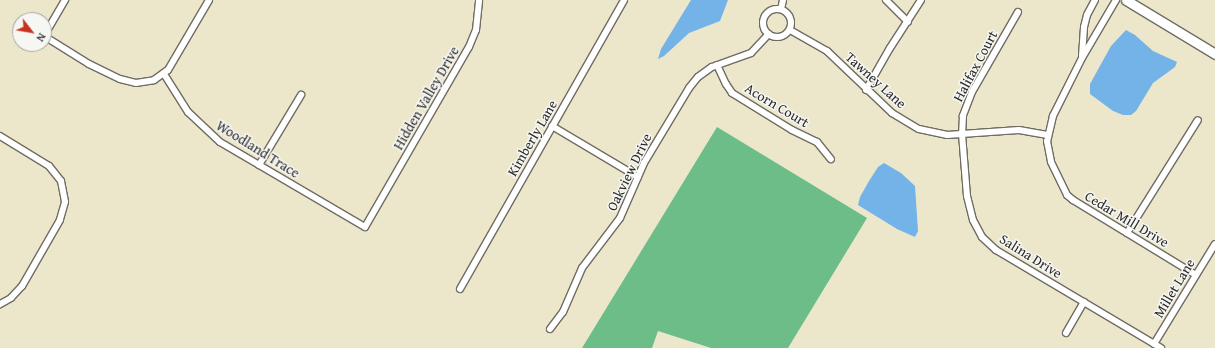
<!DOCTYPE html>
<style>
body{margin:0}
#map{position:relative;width:1215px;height:348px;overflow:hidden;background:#ece6cb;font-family:"Gentium Book Plus",serif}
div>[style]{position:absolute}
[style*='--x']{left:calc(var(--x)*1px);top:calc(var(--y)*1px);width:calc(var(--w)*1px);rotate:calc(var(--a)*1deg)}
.forest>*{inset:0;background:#6dbd88}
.water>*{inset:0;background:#74b3e7}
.roads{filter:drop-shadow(1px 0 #6f6c63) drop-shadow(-1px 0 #6f6c63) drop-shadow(0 1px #6f6c63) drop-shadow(0 -1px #6f6c63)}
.street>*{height:6px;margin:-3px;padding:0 3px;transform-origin:3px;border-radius:3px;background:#fff}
.street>.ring{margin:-3px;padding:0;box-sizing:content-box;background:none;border:6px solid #fff;border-radius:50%}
.secondary>*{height:9px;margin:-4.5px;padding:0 4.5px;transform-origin:4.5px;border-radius:4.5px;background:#fff}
span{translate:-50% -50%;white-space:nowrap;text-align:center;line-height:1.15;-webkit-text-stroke:3px #f6f6f2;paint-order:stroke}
.street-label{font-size:14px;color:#2b2b2b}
.north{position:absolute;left:12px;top:12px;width:40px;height:40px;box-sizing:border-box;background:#f6f6f2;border:1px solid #a5a5a2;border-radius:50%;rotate:121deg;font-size:11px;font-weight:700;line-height:16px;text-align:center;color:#2b2b2b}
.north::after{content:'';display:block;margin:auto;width:14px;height:18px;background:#c8321e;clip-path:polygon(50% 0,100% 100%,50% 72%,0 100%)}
</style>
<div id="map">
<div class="forest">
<i style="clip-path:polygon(717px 127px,867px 218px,788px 348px,711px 348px,658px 331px,652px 348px,582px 348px)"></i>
</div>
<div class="water">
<i style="clip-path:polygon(691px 0,728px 0,720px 21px,689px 33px,664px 56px,658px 59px,661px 49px)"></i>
<i style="clip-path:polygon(1126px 30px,1135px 35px,1153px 51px,1177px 62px,1175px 67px,1153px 83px,1136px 111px,1131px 115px,1123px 115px,1113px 111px,1090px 94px,1090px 84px,1111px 46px)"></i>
<i style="clip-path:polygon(884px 163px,901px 173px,915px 186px,918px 231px,915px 237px,897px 229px,858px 205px,860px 197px,869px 181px,878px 167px)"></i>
</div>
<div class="roads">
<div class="street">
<i style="--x:886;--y:0;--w:31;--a:45"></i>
<i style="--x:1116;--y:0;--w:67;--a:120.4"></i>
<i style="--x:1082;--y:58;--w:65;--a:116.6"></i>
<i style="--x:1053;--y:116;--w:26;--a:103"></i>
<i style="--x:1047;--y:141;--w:21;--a:79"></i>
<i style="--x:1051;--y:162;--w:37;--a:64"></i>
<i style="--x:1067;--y:195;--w:8;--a:40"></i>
<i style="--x:1073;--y:200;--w:144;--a:31.4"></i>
<i class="ring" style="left:763px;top:9px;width:22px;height:22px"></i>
<i style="--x:781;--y:9;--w:9;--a:-77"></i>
<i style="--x:1018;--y:12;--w:92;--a:119.9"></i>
<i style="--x:972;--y:92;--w:26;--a:111"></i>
<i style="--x:963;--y:116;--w:18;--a:93"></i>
<i style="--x:962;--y:134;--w:62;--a:85.4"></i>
<i style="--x:967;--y:196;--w:25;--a:76"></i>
<i style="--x:973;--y:220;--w:19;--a:62"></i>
<i style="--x:982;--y:237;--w:19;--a:43"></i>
<i style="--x:996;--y:250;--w:192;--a:30.7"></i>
<i style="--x:790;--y:30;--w:43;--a:29.6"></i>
<i style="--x:827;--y:51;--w:90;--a:43.6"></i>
<i style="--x:892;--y:113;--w:31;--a:31"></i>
<i style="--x:919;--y:129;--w:29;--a:12"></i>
<i style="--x:947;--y:135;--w:72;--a:-4"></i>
<i style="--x:1019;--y:130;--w:29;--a:10"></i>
<i style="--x:44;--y:36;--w:53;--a:31.9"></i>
<i style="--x:89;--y:64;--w:34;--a:26"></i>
<i style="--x:120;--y:79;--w:16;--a:14"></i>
<i style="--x:136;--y:83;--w:18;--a:-9"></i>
<i style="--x:154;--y:80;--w:17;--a:-36"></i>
<i style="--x:168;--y:70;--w:81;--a:-59.6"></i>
<i style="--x:44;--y:36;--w:42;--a:-59.7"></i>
<i style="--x:1082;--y:56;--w:29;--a:-86"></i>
<i style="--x:1084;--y:27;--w:12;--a:-76"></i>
<i style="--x:1087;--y:15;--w:17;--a:-62"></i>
<i style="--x:717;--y:65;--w:21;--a:65"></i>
<i style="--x:726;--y:84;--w:11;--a:56"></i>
<i style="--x:732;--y:93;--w:70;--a:31.7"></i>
<i style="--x:792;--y:130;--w:28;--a:26"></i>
<i style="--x:817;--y:142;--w:22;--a:51"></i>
<i style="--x:164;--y:74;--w:45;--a:57.7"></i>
<i style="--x:188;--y:112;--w:44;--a:43.2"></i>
<i style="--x:220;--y:142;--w:168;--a:30.4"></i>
<i style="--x:365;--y:227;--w:208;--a:-60"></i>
<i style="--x:469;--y:47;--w:18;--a:-68"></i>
<i style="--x:476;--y:30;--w:30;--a:-84"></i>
<i style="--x:866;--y:90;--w:48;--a:-60.3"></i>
<i style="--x:890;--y:48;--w:57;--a:-57.1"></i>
<i style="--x:552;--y:126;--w:100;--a:30.7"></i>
<i style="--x:0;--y:136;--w:57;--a:31.5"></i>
<i style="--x:49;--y:166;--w:19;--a:51"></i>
<i style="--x:61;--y:181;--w:21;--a:79"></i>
<i style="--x:65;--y:202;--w:19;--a:106"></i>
<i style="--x:60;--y:220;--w:76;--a:119.9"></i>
<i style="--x:22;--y:286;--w:16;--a:133"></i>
<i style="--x:11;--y:298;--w:13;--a:151"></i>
<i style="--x:259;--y:165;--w:82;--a:-59"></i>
<i style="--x:1127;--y:233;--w:133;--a:-57.9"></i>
<i style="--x:460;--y:289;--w:332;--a:-60.4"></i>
<i style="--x:550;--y:329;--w:21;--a:-53"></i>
<i style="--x:563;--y:312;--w:48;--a:-66.6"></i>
<i style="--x:582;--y:268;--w:63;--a:-52.8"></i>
<i style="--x:620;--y:218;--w:60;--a:-66.4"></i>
<i style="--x:644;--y:163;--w:87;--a:-59"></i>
<i style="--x:689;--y:88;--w:14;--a:-51"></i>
<i style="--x:698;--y:77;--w:17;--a:-36"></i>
<i style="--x:712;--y:67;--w:41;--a:-19.7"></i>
<i style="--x:751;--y:53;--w:26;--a:-47"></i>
<i style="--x:1066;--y:333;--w:36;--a:-60"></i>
<i style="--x:1154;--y:344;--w:117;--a:-58.6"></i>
</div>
<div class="secondary">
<i style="--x:1126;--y:0;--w:104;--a:31.2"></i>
</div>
</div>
<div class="street-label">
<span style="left:975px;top:66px;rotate:-62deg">Halifax Court</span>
<span style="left:876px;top:80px;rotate:42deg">Tawney Lane</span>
<span style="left:426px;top:98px;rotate:-60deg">Hidden Valley Drive</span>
<span style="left:777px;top:105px;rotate:31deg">Acorn Court</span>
<span style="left:532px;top:138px;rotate:-60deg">Kimberly Lane</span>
<span style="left:258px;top:149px;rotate:32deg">Woodland Trace</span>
<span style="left:629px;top:172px;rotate:-64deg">Oakview Drive</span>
<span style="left:1127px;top:219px;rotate:31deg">Cedar Mill Drive</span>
<span style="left:1031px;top:256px;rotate:32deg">Salina Drive</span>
<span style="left:1174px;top:288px;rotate:-59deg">Millet Lane</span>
</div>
<div class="north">N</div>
</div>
